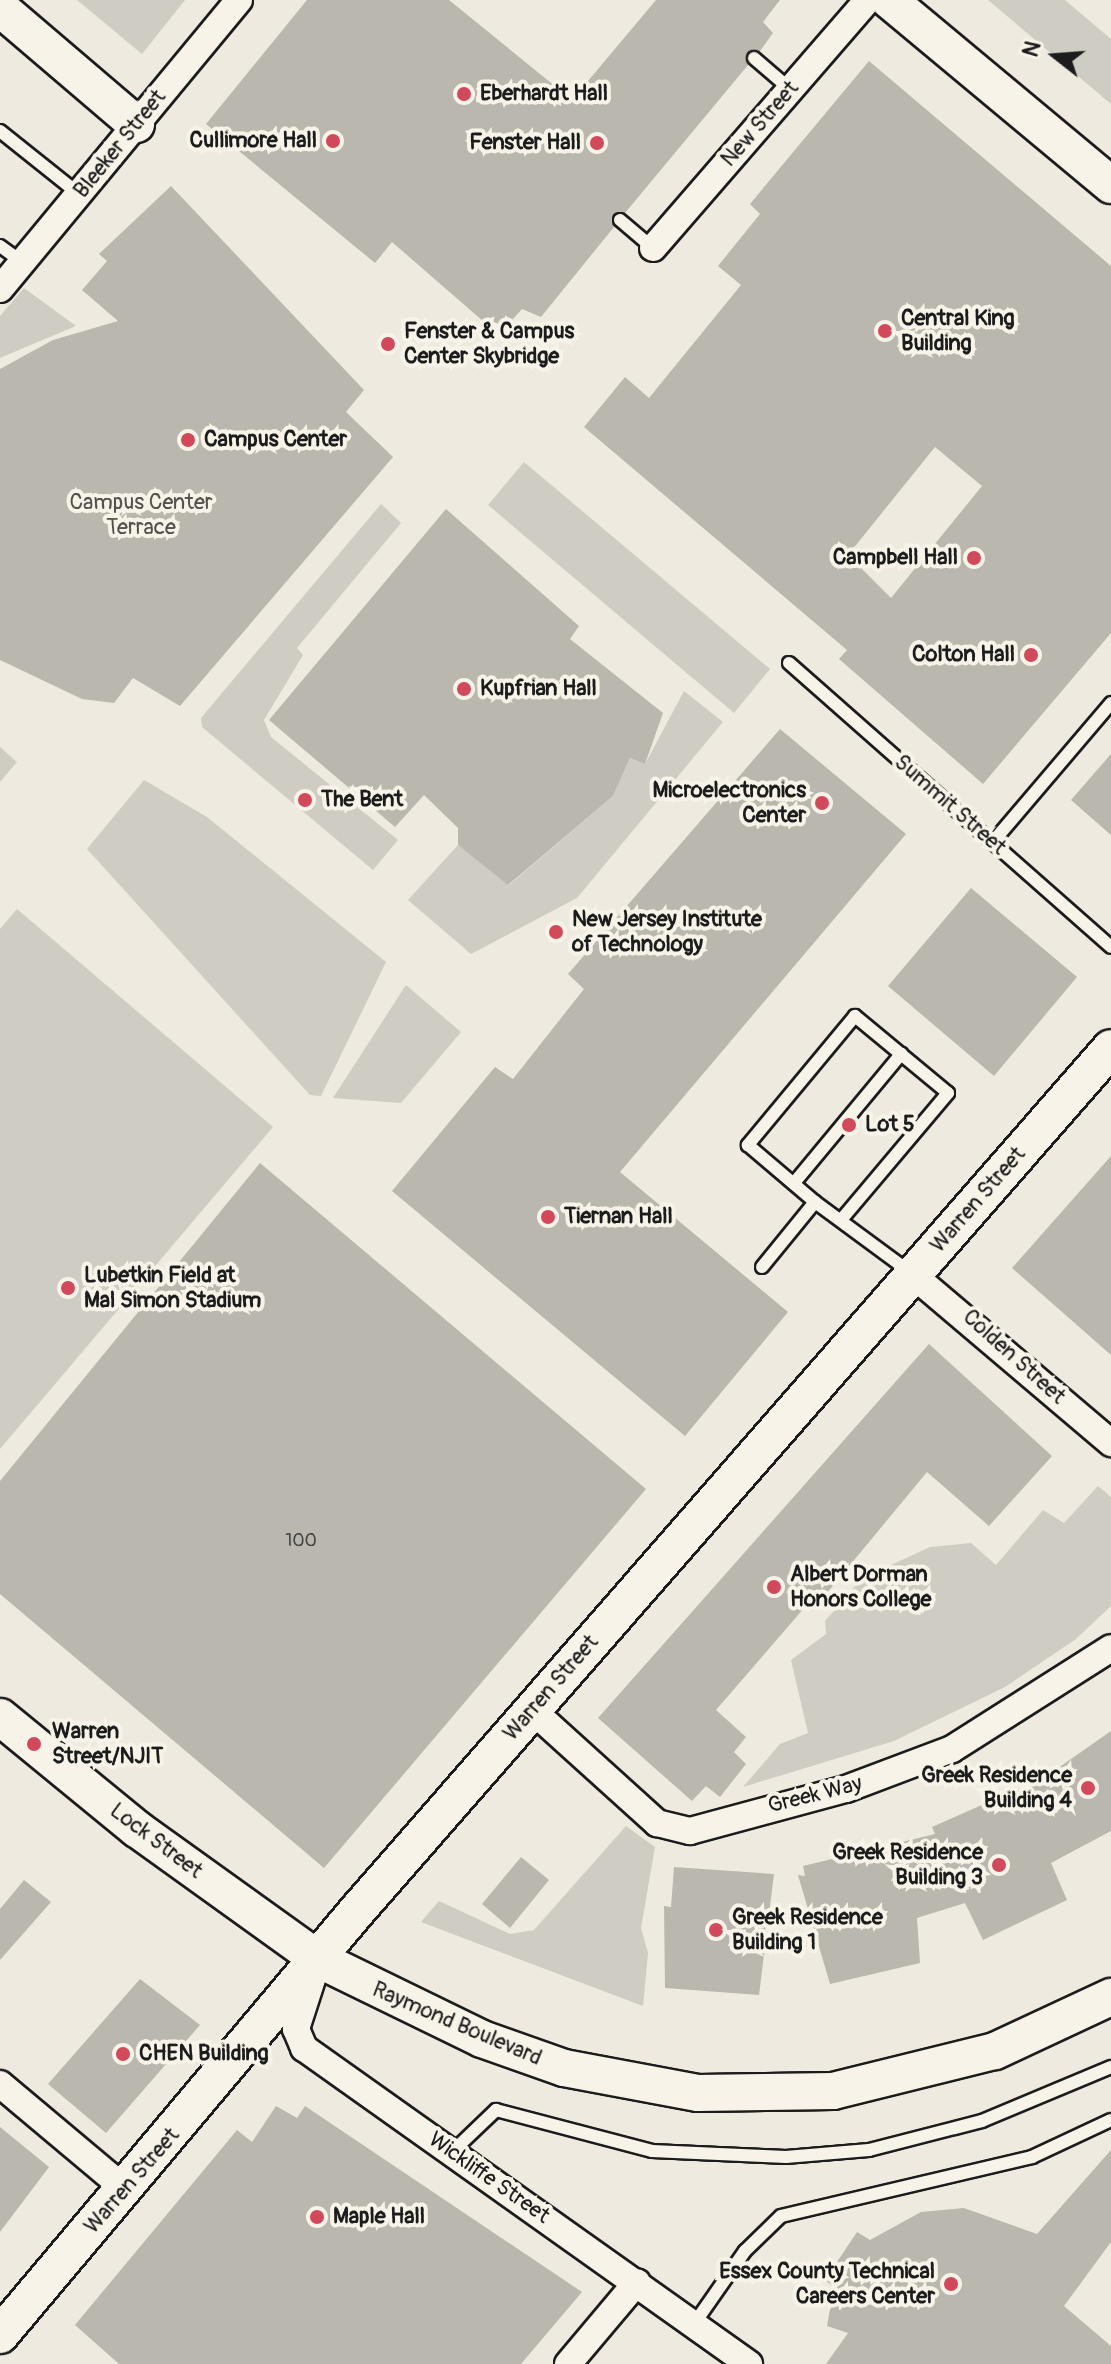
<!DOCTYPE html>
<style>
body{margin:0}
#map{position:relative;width:1111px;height:2364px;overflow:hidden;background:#eeeae0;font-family:Pangolin,sans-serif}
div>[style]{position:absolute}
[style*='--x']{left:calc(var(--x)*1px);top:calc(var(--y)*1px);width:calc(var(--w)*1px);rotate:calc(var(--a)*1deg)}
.green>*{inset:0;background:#cfccc3}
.building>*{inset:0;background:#bab7af}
.roads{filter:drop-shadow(2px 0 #1c1c1c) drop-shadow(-2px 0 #1c1c1c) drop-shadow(0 2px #1c1c1c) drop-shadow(0 -2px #1c1c1c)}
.lane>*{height:12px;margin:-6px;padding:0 6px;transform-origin:6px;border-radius:6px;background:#f7f3e8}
.street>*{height:26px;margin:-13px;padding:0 13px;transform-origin:13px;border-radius:13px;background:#f7f3e8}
.secondary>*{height:36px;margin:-18px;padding:0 18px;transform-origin:18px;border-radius:18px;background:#f7f3e8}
.dots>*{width:22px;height:22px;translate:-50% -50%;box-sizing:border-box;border:4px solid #f7f3e8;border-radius:50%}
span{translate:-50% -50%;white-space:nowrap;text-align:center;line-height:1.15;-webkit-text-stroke:8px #f7f3e8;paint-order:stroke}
.number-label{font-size:18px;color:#444341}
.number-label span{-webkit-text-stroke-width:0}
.poi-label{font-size:22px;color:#1c1c1c;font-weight:700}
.left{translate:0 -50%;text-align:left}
.right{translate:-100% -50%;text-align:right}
.street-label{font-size:22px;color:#1c1c1c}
.park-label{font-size:22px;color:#52514e}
.north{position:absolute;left:1015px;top:16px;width:80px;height:80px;-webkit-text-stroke:6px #f7f3e8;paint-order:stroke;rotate:287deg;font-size:22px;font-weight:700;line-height:32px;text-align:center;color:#1c1c1c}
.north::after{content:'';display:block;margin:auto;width:28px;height:36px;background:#1c1c1c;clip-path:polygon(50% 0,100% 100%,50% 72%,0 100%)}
</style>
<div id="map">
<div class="green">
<i style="clip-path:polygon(77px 0,185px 0,142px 54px)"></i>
<i style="clip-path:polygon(988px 0,1065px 0,1111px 39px,1111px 104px)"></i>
<i style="clip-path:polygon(24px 288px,76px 326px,0 358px,0 316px)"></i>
<i style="clip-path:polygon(524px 462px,770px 669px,734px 713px,488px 505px)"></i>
<i style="clip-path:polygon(381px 504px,401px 523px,297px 648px,303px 655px,264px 720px,271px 737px,398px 840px,373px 870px,202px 727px,201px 718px)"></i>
<i style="clip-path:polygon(684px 691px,723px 722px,577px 898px,471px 954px,408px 900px,458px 845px,509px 885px,613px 796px,630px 758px,645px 764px)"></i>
<i style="clip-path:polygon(0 747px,17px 762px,0 782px)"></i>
<i style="clip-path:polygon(144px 780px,207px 817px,386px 962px,321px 1096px,310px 1095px,87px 849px)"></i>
<i style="clip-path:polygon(17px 909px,273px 1127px,0 1449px,0 929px)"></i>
<i style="clip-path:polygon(406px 985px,461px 1032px,401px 1103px,333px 1098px)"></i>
<i style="clip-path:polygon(1098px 1486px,1111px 1497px,1111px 1606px,1076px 1639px,1005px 1687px,894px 1741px,743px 1787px,780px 1744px,808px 1733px,791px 1660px,826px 1634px,825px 1621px,861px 1579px,930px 1547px,971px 1543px,996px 1565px,1043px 1510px,1064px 1523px)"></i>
<i style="clip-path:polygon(626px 1826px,655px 1847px,641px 1928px,648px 1953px,643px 2006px,421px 1922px,439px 1901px,510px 1934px,534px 1930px)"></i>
</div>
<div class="building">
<i style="clip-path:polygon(307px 0,449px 0,572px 100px,656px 0,780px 0,763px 22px,773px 33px,760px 51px,747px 53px,748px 65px,625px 213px,613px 215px,614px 227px,541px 317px,522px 309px,499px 335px,392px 242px,375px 263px,206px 124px)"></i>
<i style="clip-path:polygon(evenodd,869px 61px,1111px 266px,1111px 633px,983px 784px,839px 659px,847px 650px,584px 427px,625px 377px,649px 398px,741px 285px,718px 266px,760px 214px,750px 204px,869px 61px,935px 447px,982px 486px,891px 598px,848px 555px,935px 447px)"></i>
<i style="clip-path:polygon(171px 186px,364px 390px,346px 412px,393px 457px,180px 706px,133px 678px,114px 703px,82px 699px,0 660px,0 369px,53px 340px,118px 321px,82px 290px,107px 261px,99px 254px)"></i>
<i style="clip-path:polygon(446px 509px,579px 626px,570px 639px,663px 713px,645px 764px,630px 758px,613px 796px,508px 885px,458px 845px,458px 828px,424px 795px,395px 827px,269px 720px)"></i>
<i style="clip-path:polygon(780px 729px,906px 834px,620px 1172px,788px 1312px,685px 1436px,392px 1191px,495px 1067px,513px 1079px,584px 989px,568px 974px)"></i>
<i style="clip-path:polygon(1111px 754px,1111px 835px,1071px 800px)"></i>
<i style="clip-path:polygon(971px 888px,1077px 977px,994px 1076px,888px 986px)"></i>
<i style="clip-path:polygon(1111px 1156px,1111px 1355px,1012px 1268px)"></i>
<i style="clip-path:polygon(260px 1163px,646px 1489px,324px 1868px,0 1594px,0 1481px)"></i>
<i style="clip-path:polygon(929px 1344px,1052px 1456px,989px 1526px,927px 1472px,812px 1611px,805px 1607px,716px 1710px,746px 1737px,734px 1752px,746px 1764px,720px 1797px,706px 1786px,692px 1801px,598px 1718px)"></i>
<i style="clip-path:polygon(1111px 1731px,1111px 1831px,1051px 1863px,1067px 1900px,983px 1940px,965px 1903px,917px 1918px,920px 1963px,830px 1984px,798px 1875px,805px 1876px,803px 1866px,935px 1834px,932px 1827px,1018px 1789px,1021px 1794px)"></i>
<i style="clip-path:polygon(521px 1857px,549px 1880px,510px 1928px,482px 1904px)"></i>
<i style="clip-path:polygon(674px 1867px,774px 1874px,759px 1995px,665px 1988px,664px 1906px,671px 1907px)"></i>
<i style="clip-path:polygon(24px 1880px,51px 1902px,0 1960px,0 1909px)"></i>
<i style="clip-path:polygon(140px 1979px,200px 2025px,106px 2133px,48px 2084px)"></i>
<i style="clip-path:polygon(276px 2106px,297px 2118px,305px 2106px,582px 2292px,521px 2364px,119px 2364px,75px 2325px,237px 2130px,252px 2142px)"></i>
<i style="clip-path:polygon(0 2127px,49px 2167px,0 2232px)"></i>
<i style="clip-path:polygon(1111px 2150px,1111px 2242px,1064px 2306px,1111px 2346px,1111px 2364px,826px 2364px,848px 2333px,827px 2326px,834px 2287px,825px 2280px,857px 2232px,870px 2240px,921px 2212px,964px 2208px,1037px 2234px)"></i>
</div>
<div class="roads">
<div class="lane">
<i style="--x:754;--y:58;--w:48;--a:40.7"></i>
<i style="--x:0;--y:131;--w:101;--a:38.6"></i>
<i style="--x:620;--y:220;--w:43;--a:40.3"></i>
<i style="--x:0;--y:246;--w:27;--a:36"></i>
<i style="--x:789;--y:663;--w:429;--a:41.4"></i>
<i style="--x:992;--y:843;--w:184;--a:-49.6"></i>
<i style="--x:794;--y:1183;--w:168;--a:-50.3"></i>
<i style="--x:841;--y:1220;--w:166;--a:-49.9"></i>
<i style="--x:948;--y:1093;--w:121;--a:-140.4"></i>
<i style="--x:855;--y:1016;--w:168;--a:129.7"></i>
<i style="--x:748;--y:1145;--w:88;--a:40.4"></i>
<i style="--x:815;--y:1202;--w:118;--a:36.4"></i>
<i style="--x:762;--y:1267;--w:84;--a:-50.8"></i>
<i style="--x:452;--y:2152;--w:61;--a:-43.7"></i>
<i style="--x:496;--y:2110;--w:161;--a:14.7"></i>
<i style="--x:652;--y:2151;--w:134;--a:2.6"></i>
<i style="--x:786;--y:2157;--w:83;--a:-4.8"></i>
<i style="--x:869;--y:2150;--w:117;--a:-14.4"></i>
<i style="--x:982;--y:2121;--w:140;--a:-22.7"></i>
<i style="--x:694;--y:2324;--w:89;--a:-55.1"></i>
<i style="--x:745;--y:2251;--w:50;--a:-44.2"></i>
<i style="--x:781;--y:2216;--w:258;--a:-13.2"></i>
<i style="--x:1032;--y:2157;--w:87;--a:-25.1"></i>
</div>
<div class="street">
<i style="--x:653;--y:248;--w:328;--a:-49.1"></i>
<i style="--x:0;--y:289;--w:375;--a:-50.4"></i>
<i style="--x:913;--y:1275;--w:260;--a:40.3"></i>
<i style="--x:532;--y:1710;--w:169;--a:42.1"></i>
<i style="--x:657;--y:1823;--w:34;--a:14"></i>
<i style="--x:690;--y:1831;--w:162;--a:-15.1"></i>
<i style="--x:846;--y:1789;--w:113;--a:-20.7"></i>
<i style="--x:952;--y:1749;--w:188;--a:-32.4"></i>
<i style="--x:315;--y:1970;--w:62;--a:107.9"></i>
<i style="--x:296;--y:2029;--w:21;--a:67"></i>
<i style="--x:304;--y:2048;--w:546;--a:35.38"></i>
<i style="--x:0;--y:2084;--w:163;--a:40"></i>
<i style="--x:568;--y:2364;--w:107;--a:-49.9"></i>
</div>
<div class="secondary">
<i style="--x:889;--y:0;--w:289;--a:39.8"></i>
<i style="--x:0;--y:8;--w:179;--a:40.5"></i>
<i style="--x:0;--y:1717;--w:177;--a:39.3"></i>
<i style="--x:137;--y:1829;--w:223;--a:35.7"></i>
<i style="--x:318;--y:1959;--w:182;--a:26"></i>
<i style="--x:482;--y:2039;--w:87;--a:19.5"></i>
<i style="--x:564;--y:2068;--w:136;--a:10.6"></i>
<i style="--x:698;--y:2093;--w:135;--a:-0.8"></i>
<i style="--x:833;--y:2091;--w:167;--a:-13.9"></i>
<i style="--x:995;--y:2051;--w:128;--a:-25"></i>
<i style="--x:0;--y:2335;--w:553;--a:-49.92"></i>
<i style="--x:356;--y:1912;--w:1147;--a:-48.85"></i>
</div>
</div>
<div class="dots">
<i style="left:464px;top:94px;background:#d1495b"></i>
<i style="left:333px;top:141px;background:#d1495b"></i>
<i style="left:597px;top:143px;background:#d1495b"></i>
<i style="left:885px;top:331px;background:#d1495b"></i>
<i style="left:388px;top:344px;background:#d1495b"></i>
<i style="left:188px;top:440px;background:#d1495b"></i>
<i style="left:974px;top:558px;background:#d1495b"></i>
<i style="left:1031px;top:655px;background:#d1495b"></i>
<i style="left:464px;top:689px;background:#d1495b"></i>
<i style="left:305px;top:800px;background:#d1495b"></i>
<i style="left:822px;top:803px;background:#d1495b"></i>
<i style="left:556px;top:932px;background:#d1495b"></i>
<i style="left:849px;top:1125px;background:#d1495b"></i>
<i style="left:548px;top:1217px;background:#d1495b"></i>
<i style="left:68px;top:1288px;background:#d1495b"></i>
<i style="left:774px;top:1587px;background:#d1495b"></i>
<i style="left:34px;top:1744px;background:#d1495b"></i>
<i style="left:1088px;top:1788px;background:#d1495b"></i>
<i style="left:999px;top:1865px;background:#d1495b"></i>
<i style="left:716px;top:1930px;background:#d1495b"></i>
<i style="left:123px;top:2054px;background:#d1495b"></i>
<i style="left:317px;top:2217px;background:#d1495b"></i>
<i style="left:951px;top:2284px;background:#d1495b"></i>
</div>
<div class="number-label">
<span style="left:301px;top:1541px">100</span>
</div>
<div class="poi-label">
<span class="left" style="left:480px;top:94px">Eberhardt Hall</span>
<span class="right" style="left:317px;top:141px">Cullimore Hall</span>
<span class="right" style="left:581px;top:143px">Fenster Hall</span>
<span class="left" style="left:901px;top:331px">Central King<br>Building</span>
<span class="left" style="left:404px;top:344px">Fenster &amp; Campus<br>Center Skybridge</span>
<span class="left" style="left:204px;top:440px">Campus Center</span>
<span class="right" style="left:958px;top:558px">Campbell Hall</span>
<span class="right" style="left:1015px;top:655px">Colton Hall</span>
<span class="left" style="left:480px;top:689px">Kupfrian Hall</span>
<span class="right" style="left:806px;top:803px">Microelectronics<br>Center</span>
<span class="left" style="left:321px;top:800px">The Bent</span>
<span class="left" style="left:572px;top:932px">New Jersey Institute<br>of Technology</span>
<span class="left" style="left:865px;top:1125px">Lot 5</span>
<span class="left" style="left:564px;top:1217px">Tiernan Hall</span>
<span class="left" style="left:84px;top:1288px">Lubetkin Field at<br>Mal Simon Stadium</span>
<span class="left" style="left:790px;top:1587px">Albert Dorman<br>Honors College</span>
<span class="left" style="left:52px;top:1744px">Warren<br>Street/NJIT</span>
<span class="right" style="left:1072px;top:1788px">Greek Residence<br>Building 4</span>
<span class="right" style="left:983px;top:1865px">Greek Residence<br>Building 3</span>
<span class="left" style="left:732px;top:1930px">Greek Residence<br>Building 1</span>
<span class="left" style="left:139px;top:2054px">CHEN Building</span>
<span class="left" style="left:333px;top:2217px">Maple Hall</span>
<span class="right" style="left:935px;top:2284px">Essex County Technical<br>Careers Center</span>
</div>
<div class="street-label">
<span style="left:760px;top:124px;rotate:-49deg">New Street</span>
<span style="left:120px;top:144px;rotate:-51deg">Bleeker Street</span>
<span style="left:950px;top:805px;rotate:41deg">Summit Street</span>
<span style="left:978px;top:1200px;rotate:-49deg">Warren Street</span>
<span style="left:1014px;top:1357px;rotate:42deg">Colden Street</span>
<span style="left:551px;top:1688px;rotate:-49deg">Warren Street</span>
<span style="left:815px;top:1795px;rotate:-14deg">Greek Way</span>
<span style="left:156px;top:1841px;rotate:37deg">Lock Street</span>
<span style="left:457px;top:2024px;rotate:23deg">Raymond Boulevard</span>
<span style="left:489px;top:2178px;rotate:35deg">Wickliffe Street</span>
<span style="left:132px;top:2181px;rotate:-49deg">Warren Street</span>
</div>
<div class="park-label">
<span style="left:141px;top:515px">Campus Center<br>Terrace</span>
</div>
<div class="north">N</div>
</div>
